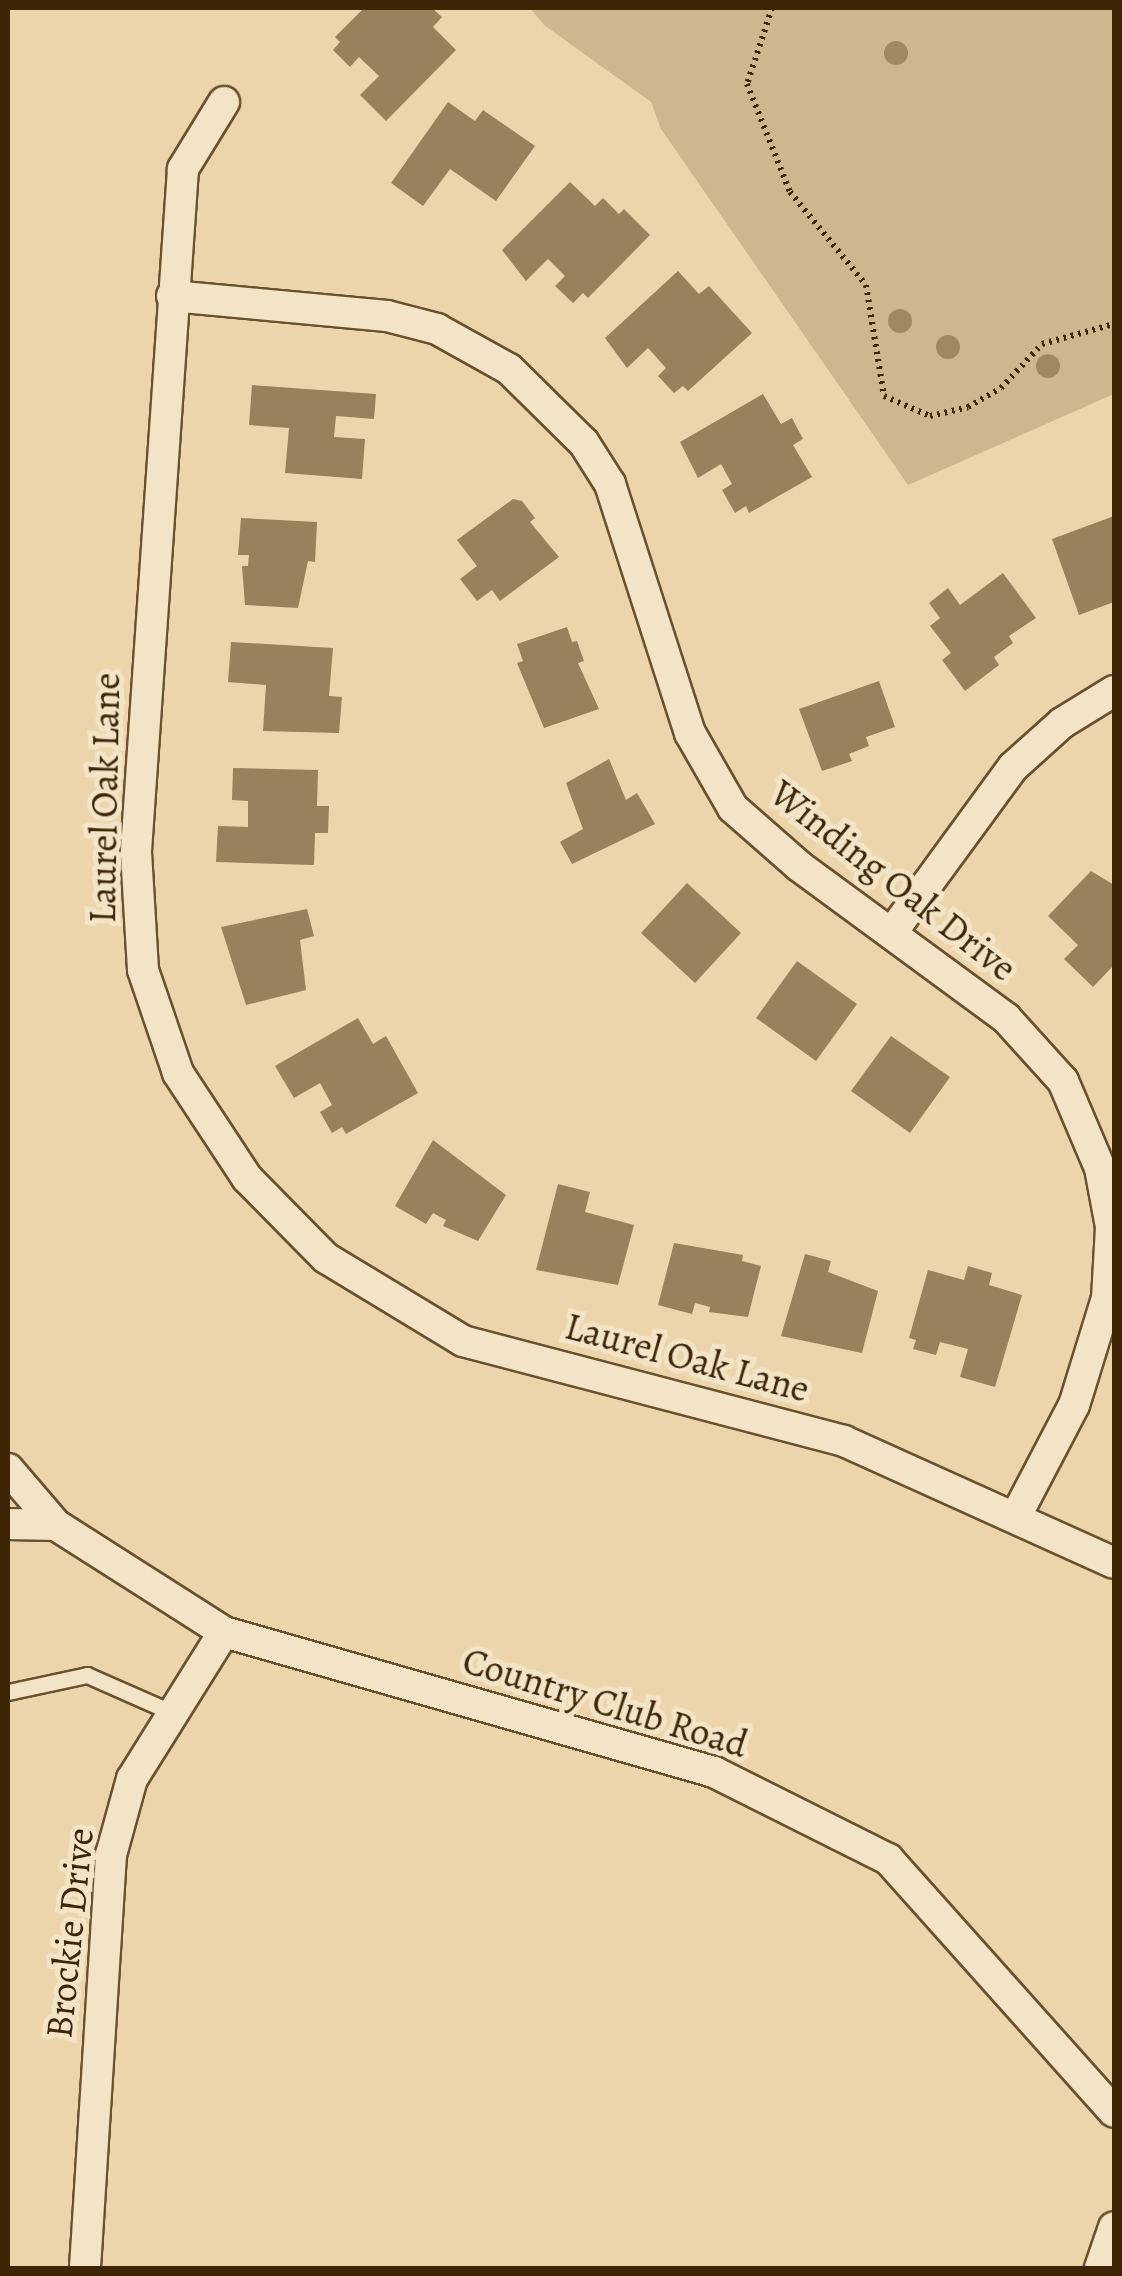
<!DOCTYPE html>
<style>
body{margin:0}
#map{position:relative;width:1122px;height:2276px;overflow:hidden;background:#ecd5aa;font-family:Alegreya,serif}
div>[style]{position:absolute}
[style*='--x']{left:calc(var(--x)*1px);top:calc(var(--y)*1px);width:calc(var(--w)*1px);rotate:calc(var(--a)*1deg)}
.green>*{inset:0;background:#ceb78e}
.building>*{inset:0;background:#98815b}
.path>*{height:6px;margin-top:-3px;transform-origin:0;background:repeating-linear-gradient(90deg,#3d2505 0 2.5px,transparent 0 7.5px)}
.roads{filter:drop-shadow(2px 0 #69512e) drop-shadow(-2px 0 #69512e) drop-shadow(0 2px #69512e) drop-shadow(0 -2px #69512e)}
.lane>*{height:15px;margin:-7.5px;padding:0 7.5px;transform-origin:7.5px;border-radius:7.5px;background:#f3e4c8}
.street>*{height:30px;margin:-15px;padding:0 15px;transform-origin:15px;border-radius:15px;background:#f3e4c8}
.trees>*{width:24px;height:24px;margin:-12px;border-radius:50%;background:#a08962}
span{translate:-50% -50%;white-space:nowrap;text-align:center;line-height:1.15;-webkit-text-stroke:10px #f3e4c8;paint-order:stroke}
.street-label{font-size:38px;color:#3d2505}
.frame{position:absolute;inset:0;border:10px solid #3d2505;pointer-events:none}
</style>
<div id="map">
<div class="green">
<i style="clip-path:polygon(530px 8px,1114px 8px,1114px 394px,908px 485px,661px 129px,651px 102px,544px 25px)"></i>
</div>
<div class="building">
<i style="clip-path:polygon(364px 8px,432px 8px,442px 17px,433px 27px,456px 50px,386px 121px,360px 95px,379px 76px,359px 57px,350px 67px,333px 50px,340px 42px,335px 37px)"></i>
<i style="clip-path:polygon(448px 102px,475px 121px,483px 110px,535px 146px,496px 201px,450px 169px,423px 206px,391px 183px)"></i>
<i style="clip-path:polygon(570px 182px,595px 206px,603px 198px,619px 214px,624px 209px,650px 235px,588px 298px,583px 293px,573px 303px,555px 286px,565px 276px,548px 259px,526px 281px,502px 250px)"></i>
<i style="clip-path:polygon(678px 271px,699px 294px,709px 286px,752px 333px,688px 391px,683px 386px,674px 393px,658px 376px,666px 368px,648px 348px,627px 368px,605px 338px)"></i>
<i style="clip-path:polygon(252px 385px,376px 394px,374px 419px,336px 416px,334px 437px,365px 439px,362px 479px,285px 473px,289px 428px,249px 425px)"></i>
<i style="clip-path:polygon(763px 394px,781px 424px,792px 418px,803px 439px,793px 445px,812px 477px,749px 513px,746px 506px,735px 513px,722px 490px,732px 484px,721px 464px,698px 478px,680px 442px)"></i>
<i style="clip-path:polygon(513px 499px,522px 501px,535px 518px,530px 522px,559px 557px,500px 601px,492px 590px,477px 601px,460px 579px,477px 566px,457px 540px)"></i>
<i style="clip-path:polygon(1114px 516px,1114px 602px,1079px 615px,1052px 539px)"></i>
<i style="clip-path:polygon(241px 518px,317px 522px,315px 562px,308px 561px,298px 608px,245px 605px,242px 566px,248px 566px,249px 555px,238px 555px)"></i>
<i style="clip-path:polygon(1003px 573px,1036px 618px,1009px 636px,1013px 643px,994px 657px,999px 665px,965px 691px,942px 660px,951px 653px,930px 626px,940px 618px,929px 603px,948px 588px,960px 605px)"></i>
<i style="clip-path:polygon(567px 627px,572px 642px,577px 641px,584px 661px,578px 663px,599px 709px,544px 728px,517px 663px,523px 661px,517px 644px)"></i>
<i style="clip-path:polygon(231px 642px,333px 648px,329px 696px,342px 697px,339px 733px,263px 731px,266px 685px,228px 682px)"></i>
<i style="clip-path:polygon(879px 681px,895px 727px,866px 737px,869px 746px,849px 754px,852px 761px,822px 771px,799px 709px)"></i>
<i style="clip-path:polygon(609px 759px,626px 800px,637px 793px,655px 824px,572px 864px,560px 842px,583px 829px,566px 783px)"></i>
<i style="clip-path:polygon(233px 768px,318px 770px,317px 806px,329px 806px,328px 833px,315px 833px,314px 865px,216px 862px,218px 826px,248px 827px,248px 801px,232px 800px)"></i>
<i style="clip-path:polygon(1091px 871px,1114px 885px,1114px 965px,1093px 987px,1064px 959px,1078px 945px,1048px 916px)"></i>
<i style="clip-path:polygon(687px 883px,741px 933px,695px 983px,641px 933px)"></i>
<i style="clip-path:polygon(307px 909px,314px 936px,300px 940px,306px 990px,246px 1005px,221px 927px)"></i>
<i style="clip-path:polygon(797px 961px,857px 1004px,816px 1061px,756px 1018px)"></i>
<i style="clip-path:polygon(358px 1018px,373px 1044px,386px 1036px,418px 1093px,346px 1134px,342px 1127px,332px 1133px,320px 1112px,332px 1105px,320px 1083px,294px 1098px,275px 1066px)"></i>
<i style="clip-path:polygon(891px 1036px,950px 1077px,910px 1133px,851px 1091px)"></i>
<i style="clip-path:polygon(433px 1140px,506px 1195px,478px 1241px,443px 1226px,446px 1220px,433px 1213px,426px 1224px,395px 1206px)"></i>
<i style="clip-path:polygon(558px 1184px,590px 1192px,585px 1212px,634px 1225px,618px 1285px,536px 1270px)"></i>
<i style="clip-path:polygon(674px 1243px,743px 1255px,742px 1261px,761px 1266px,748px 1317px,709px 1312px,710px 1307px,695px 1303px,692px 1314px,658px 1305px)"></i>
<i style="clip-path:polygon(805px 1254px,831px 1261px,828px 1272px,878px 1291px,862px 1353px,781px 1336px)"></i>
<i style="clip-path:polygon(968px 1266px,992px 1273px,989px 1285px,1022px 1295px,995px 1387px,960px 1377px,968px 1349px,940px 1342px,936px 1355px,913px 1349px,916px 1340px,909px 1338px,928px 1270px,964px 1280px)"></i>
</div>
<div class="path">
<i style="--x:772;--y:8;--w:80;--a:108.2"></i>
<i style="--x:747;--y:84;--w:116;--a:68.3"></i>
<i style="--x:790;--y:192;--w:120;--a:50.7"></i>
<i style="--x:866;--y:285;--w:112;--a:80.8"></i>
<i style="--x:884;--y:396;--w:50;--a:23.5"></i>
<i style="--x:930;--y:416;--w:39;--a:-13"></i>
<i style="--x:968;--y:407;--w:38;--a:-30"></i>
<i style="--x:1001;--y:388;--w:60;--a:-47"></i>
<i style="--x:1042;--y:344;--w:75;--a:-15.5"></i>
</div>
<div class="roads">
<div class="lane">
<i style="--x:8;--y:1692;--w:81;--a:-12.1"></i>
<i style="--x:87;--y:1675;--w:94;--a:23.8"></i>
</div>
<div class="street">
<i style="--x:224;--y:102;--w:79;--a:121.5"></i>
<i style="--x:183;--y:169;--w:685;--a:93.94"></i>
<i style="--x:136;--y:852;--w:118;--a:86.6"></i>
<i style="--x:143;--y:970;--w:109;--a:71.2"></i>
<i style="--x:178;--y:1073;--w:126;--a:56.7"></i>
<i style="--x:247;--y:1178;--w:112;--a:45.4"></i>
<i style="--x:326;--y:1258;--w:160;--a:31.2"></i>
<i style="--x:463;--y:1341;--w:394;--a:14.7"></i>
<i style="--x:844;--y:1441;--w:296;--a:24.3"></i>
<i style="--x:172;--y:296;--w:216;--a:5.3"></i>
<i style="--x:387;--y:316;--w:52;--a:14.6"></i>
<i style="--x:437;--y:329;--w:82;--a:29.1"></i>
<i style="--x:509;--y:369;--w:105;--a:44.6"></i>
<i style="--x:584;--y:443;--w:49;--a:57.6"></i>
<i style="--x:610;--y:484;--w:262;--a:72.2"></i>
<i style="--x:690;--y:733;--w:86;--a:60.2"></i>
<i style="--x:733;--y:808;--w:88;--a:41.3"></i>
<i style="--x:799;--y:866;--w:257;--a:36.3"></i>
<i style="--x:1006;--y:1018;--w:85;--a:47.9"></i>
<i style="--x:1063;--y:1081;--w:95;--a:67"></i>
<i style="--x:1100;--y:1168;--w:60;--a:79.4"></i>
<i style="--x:1111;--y:1227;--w:71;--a:93.2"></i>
<i style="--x:1107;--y:1298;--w:112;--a:107.1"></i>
<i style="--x:1074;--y:1405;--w:127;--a:117.6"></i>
<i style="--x:893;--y:931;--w:203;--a:-53.8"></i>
<i style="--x:1013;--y:767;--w:66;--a:-41.9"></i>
<i style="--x:1062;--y:723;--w:61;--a:-31.6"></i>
<i style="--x:8;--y:1469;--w:74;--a:49.4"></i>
<i style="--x:56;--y:1525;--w:199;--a:32.5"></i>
<i style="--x:224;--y:1632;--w:510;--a:15.95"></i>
<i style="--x:714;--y:1772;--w:195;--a:26.6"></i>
<i style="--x:888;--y:1859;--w:339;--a:48.2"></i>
<i style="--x:8;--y:1524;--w:48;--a:1.2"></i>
<i style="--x:85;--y:2268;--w:414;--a:-86.4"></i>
<i style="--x:111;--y:1855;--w:79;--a:-74.6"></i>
<i style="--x:132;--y:1779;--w:173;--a:-58"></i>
<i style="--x:1100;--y:2268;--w:43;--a:-71.1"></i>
</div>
</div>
<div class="trees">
<i style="left:896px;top:53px"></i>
<i style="left:900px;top:321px"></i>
<i style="left:948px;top:347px"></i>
<i style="left:1048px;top:366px"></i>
</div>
<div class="street-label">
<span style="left:105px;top:798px;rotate:-89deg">Laurel Oak Lane</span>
<span style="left:893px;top:881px;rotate:38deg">Winding Oak Drive</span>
<span style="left:687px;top:1358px;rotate:15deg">Laurel Oak Lane</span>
<span style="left:605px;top:1703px;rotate:17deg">Country Club Road</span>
<span style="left:70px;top:1933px;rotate:-84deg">Brockie Drive</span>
</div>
<div class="frame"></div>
</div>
